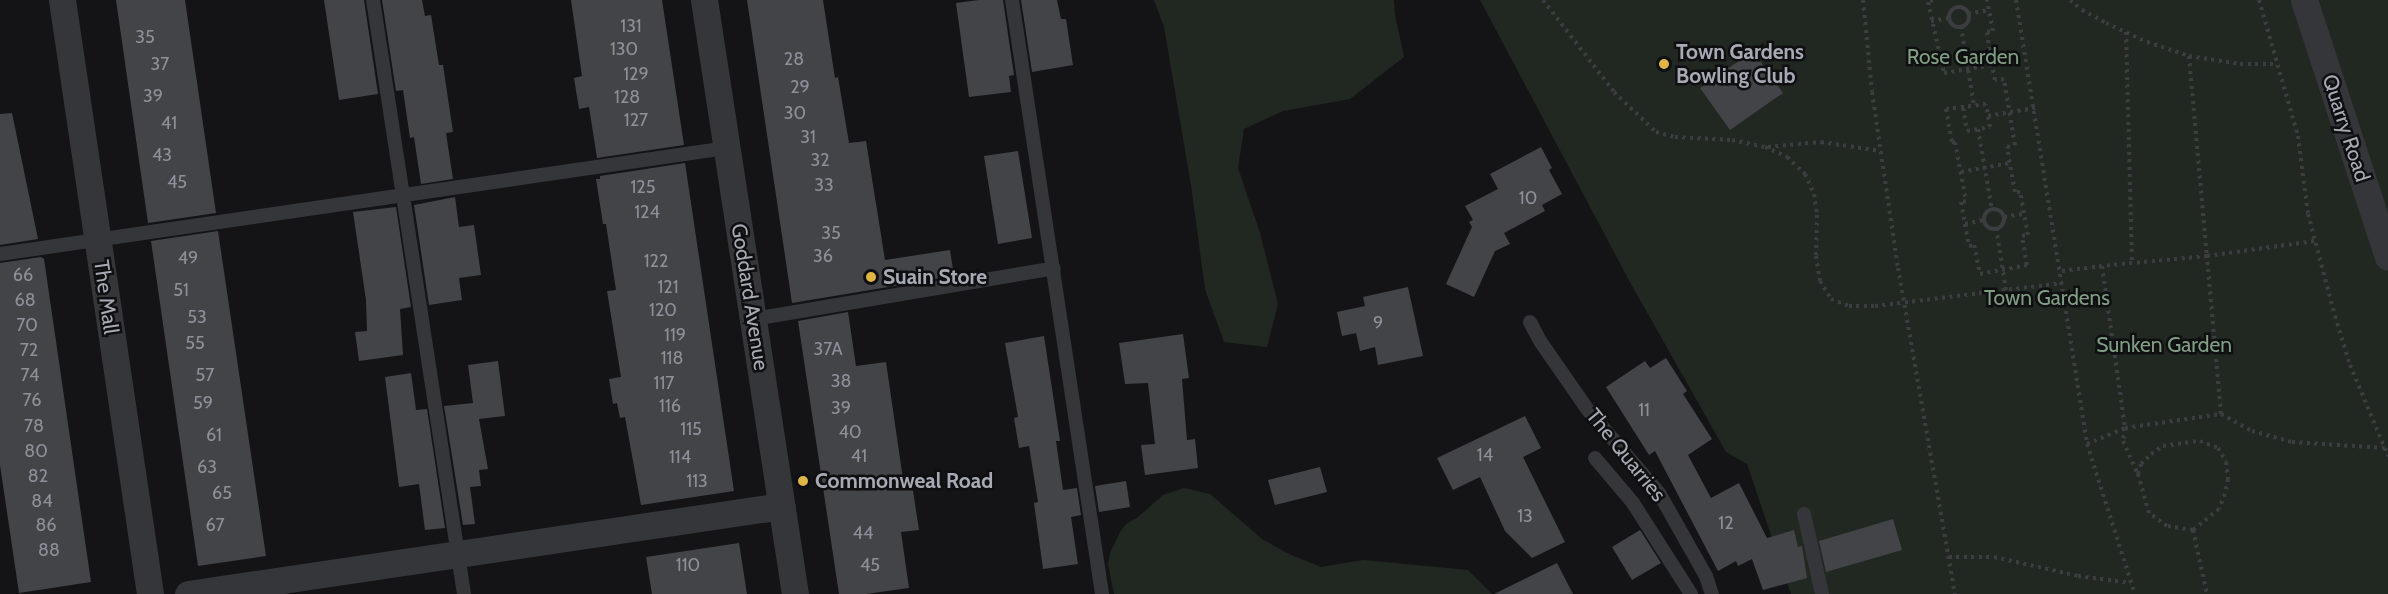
<!DOCTYPE html>
<style>
body{margin:0}
#map{position:relative;width:2388px;height:594px;overflow:hidden;background:#141416;font-family:Cabin,sans-serif}
div>[style]{position:absolute}
[style*='--x']{left:calc(var(--x)*1px);top:calc(var(--y)*1px);width:calc(var(--w)*1px);rotate:calc(var(--a)*1deg)}
.green>*{inset:0;background:#212822}
.building>*{inset:0;background:#434448}
.path>*{height:4px;margin-top:-2px;transform-origin:0;background:repeating-linear-gradient(90deg,#3c3d41 0 3px,transparent 0 7.5px)}
.path>.ring{margin:-2px;padding:0;box-sizing:content-box;background:none;border:4px solid #3c3d41;border-radius:50%}
.service>*{height:14px;margin:-7px;padding:0 7px;transform-origin:7px;border-radius:7px;background:#35363a}
.minor>*{height:27px;margin:-13.5px;padding:0 13.5px;transform-origin:13.5px;border-radius:13.5px;background:#35363a}
.dots>*{width:16px;height:16px;translate:-50% -50%;box-sizing:border-box;border:3px solid #0f0f11;border-radius:50%}
span{translate:-50% -50%;white-space:nowrap;text-align:center;line-height:1.15;-webkit-text-stroke:5px #0f0f11;paint-order:stroke}
.number-label{font-size:18px;color:#8e9099}
.number-label span{-webkit-text-stroke-width:0}
.poi-label{font-size:21px;color:#a7aab4;font-weight:700}
.left{translate:0 -50%;text-align:left}
.park-label{font-size:21px;color:#809e84}
.street-label{font-size:21px;color:#a7aab4}
</style>
<div id="map">
<div class="green">
<i style="clip-path:polygon(1154px 0,1394px 0,1395px 15px,1404px 57px,1350px 99px,1283px 111px,1244px 129px,1238px 168px,1260px 233px,1278px 304px,1267px 347px,1224px 342px,1205px 289px,1191px 185px,1164px 27px)"></i>
<i style="clip-path:polygon(1480px 0,2388px 0,2388px 594px,1791px 594px,1747px 464px,1726px 452px,1631px 284px)"></i>
<i style="clip-path:polygon(1184px 488px,1210px 494px,1262px 539px,1289px 554px,1321px 567px,1363px 560px,1468px 570px,1492px 594px,1114px 594px,1108px 564px,1110px 553px,1120px 532px,1126px 524px,1137px 518px,1163px 495px)"></i>
</div>
<div class="building">
<i style="clip-path:polygon(116px 0,185px 0,216px 213px,148px 223px)"></i>
<i style="clip-path:polygon(324px 0,364px 0,378px 94px,339px 100px)"></i>
<i style="clip-path:polygon(382px 0,422px 0,425px 16px,431px 15px,439px 65px,443px 65px,453px 132px,446px 133px,453px 179px,421px 184px,414px 137px,410px 138px,403px 90px,396px 91px)"></i>
<i style="clip-path:polygon(571px 0,662px 0,684px 145px,597px 158px,589px 107px,579px 109px,574px 78px,582px 76px)"></i>
<i style="clip-path:polygon(747px 0,823px 0,835px 78px,838px 77px,849px 143px,866px 141px,885px 260px,950px 250px,954px 276px,792px 303px)"></i>
<i style="clip-path:polygon(979px 0,1003px 0,1014px 75px,1009px 76px,1011px 92px,969px 97px,956px 3px)"></i>
<i style="clip-path:polygon(1021px 0,1057px 0,1061px 19px,1066px 19px,1073px 65px,1032px 72px)"></i>
<i style="clip-path:polygon(1753px 51px,1783px 93px,1730px 130px,1700px 88px)"></i>
<i style="clip-path:polygon(12px 113px,38px 239px,0 245px,0 114px)"></i>
<i style="clip-path:polygon(1541px 147px,1552px 168px,1549px 170px,1562px 194px,1542px 205px,1545px 211px,1504px 233px,1510px 244px,1495px 251px,1474px 297px,1446px 284px,1472px 227px,1469px 222px,1473px 220px,1465px 206px,1498px 189px,1490px 174px)"></i>
<i style="clip-path:polygon(1018px 151px,1032px 238px,998px 244px,984px 156px)"></i>
<i style="clip-path:polygon(685px 163px,734px 491px,641px 505px,625px 417px,620px 418px,617px 403px,613px 404px,609px 379px,621px 377px,607px 291px,616px 290px,606px 224px,603px 224px,596px 179px,600px 179px,600px 176px)"></i>
<i style="clip-path:polygon(455px 197px,459px 227px,474px 225px,481px 275px,459px 278px,462px 300px,429px 305px,414px 205px)"></i>
<i style="clip-path:polygon(396px 207px,411px 307px,400px 309px,403px 355px,359px 361px,355px 332px,367px 331px,366px 300px,353px 212px)"></i>
<i style="clip-path:polygon(218px 231px,266px 556px,198px 566px,151px 241px)"></i>
<i style="clip-path:polygon(41px 257px,44px 259px,91px 582px,19px 593px,0 465px,0 263px)"></i>
<i style="clip-path:polygon(1408px 287px,1423px 356px,1378px 365px,1375px 347px,1360px 351px,1356px 333px,1342px 336px,1337px 312px,1365px 306px,1363px 297px)"></i>
<i style="clip-path:polygon(848px 312px,856px 366px,886px 362px,904px 486px,912px 484px,919px 530px,901px 532px,909px 588px,866px 594px,839px 594px,798px 321px)"></i>
<i style="clip-path:polygon(1183px 334px,1189px 378px,1182px 379px,1187px 440px,1195px 439px,1198px 468px,1145px 475px,1141px 445px,1155px 444px,1148px 383px,1125px 384px,1119px 343px)"></i>
<i style="clip-path:polygon(1044px 336px,1060px 441px,1056px 441px,1063px 490px,1077px 488px,1081px 515px,1071px 517px,1078px 564px,1043px 569px,1034px 503px,1038px 502px,1029px 446px,1019px 448px,1014px 418px,1018px 417px,1005px 343px)"></i>
<i style="clip-path:polygon(1666px 358px,1687px 391px,1683px 394px,1712px 439px,1688px 455px,1711px 498px,1739px 483px,1767px 538px,1794px 530px,1798px 547px,1802px 546px,1807px 578px,1763px 590px,1752px 559px,1738px 566px,1736px 561px,1718px 571px,1655px 451px,1649px 455px,1606px 387px,1645px 361px,1650px 368px)"></i>
<i style="clip-path:polygon(498px 361px,505px 416px,479px 419px,488px 469px,479px 470px,481px 486px,470px 487px,475px 524px,463px 525px,444px 406px,473px 403px,468px 365px)"></i>
<i style="clip-path:polygon(411px 373px,416px 410px,427px 409px,445px 528px,425px 530px,419px 484px,399px 487px,385px 377px)"></i>
<i style="clip-path:polygon(1525px 416px,1541px 448px,1523px 457px,1565px 542px,1532px 558px,1505px 531px,1480px 477px,1453px 490px,1437px 458px)"></i>
<i style="clip-path:polygon(1320px 467px,1327px 492px,1275px 505px,1268px 480px)"></i>
<i style="clip-path:polygon(1126px 481px,1130px 507px,1099px 512px,1095px 486px)"></i>
<i style="clip-path:polygon(1893px 519px,1902px 550px,1826px 572px,1819px 541px)"></i>
<i style="clip-path:polygon(1640px 530px,1661px 563px,1632px 580px,1612px 547px)"></i>
<i style="clip-path:polygon(739px 543px,747px 594px,652px 594px,646px 557px)"></i>
<i style="clip-path:polygon(1557px 563px,1573px 594px,1494px 594px)"></i>
</div>
<div class="path">
<i style="--x:1543;--y:0;--w:116;--a:52.3"></i>
<i style="--x:1614;--y:92;--w:58;--a:43.6"></i>
<i style="--x:1656;--y:132;--w:20;--a:15"></i>
<i style="--x:1675;--y:137;--w:57;--a:3"></i>
<i style="--x:1732;--y:140;--w:34;--a:12"></i>
<i style="--x:1765;--y:147;--w:24;--a:24"></i>
<i style="--x:1787;--y:157;--w:25;--a:43"></i>
<i style="--x:1805;--y:174;--w:22;--a:66"></i>
<i style="--x:1814;--y:194;--w:21;--a:82"></i>
<i style="--x:1817;--y:215;--w:41;--a:91.4"></i>
<i style="--x:1816;--y:256;--w:25;--a:81"></i>
<i style="--x:1820;--y:281;--w:21;--a:59"></i>
<i style="--x:1831;--y:299;--w:19;--a:21"></i>
<i style="--x:1849;--y:306;--w:26;--a:0"></i>
<i style="--x:1875;--y:306;--w:189;--a:-7"></i>
<i style="--x:1863;--y:0;--w:92;--a:84.4"></i>
<i style="--x:1872;--y:92;--w:178;--a:81.6"></i>
<i style="--x:1898;--y:268;--w:331;--a:80.1"></i>
<i style="--x:1933;--y:0;--w:5;--a:158"></i>
<i style="--x:1928;--y:2;--w:73;--a:77.3"></i>
<i style="--x:1944;--y:73;--w:49;--a:-9.5"></i>
<i style="--x:1992;--y:65;--w:33;--a:-99"></i>
<i style="--x:1987;--y:32;--w:6;--a:-9"></i>
<i style="--x:1993;--y:31;--w:32;--a:-101"></i>
<i style="--x:2016;--y:0;--w:450;--a:80.9"></i>
<i style="--x:2087;--y:444;--w:157;--a:72.3"></i>
<i style="--x:2070;--y:0;--w:16;--a:40"></i>
<i style="--x:2082;--y:10;--w:27;--a:28"></i>
<i style="--x:2106;--y:23;--w:45;--a:24.9"></i>
<i style="--x:2147;--y:42;--w:44;--a:18.4"></i>
<i style="--x:2189;--y:56;--w:52;--a:8.9"></i>
<i style="--x:2240;--y:64;--w:38;--a:0"></i>
<i style="--x:2259;--y:0;--w:141;--a:74"></i>
<i style="--x:2298;--y:136;--w:79;--a:82.7"></i>
<i style="--x:2308;--y:214;--w:106;--a:75.2"></i>
<i style="--x:2335;--y:316;--w:51;--a:73"></i>
<i style="--x:2350;--y:365;--w:99;--a:67.3"></i>
<i class="ring" style="left:1949px;top:7px;width:16px;height:16px"></i>
<i style="--x:1968;--y:14;--w:21;--a:-11"></i>
<i style="--x:1931;--y:21;--w:18;--a:-9"></i>
<i style="--x:1961;--y:26;--w:81;--a:80.8"></i>
<i style="--x:2126;--y:32;--w:231;--a:88.5"></i>
<i style="--x:2189;--y:56;--w:201;--a:84.9"></i>
<i style="--x:2207;--y:256;--w:108;--a:-8"></i>
<i style="--x:1963;--y:108;--w:23;--a:80"></i>
<i style="--x:1967;--y:131;--w:23;--a:-10"></i>
<i style="--x:1990;--y:127;--w:23;--a:-100"></i>
<i style="--x:1986;--y:104;--w:40;--a:172.9"></i>
<i style="--x:1946;--y:109;--w:34;--a:80"></i>
<i style="--x:1952;--y:142;--w:3;--a:0"></i>
<i style="--x:1955;--y:142;--w:60;--a:79.4"></i>
<i style="--x:1966;--y:201;--w:5;--a:169"></i>
<i style="--x:1961;--y:202;--w:45;--a:79.7"></i>
<i style="--x:1969;--y:246;--w:5;--a:-11"></i>
<i style="--x:1974;--y:245;--w:30;--a:78"></i>
<i style="--x:1980;--y:274;--w:48;--a:-10.8"></i>
<i style="--x:2027;--y:265;--w:29;--a:-100"></i>
<i style="--x:2022;--y:236;--w:6;--a:-9"></i>
<i style="--x:2028;--y:235;--w:44;--a:-100.5"></i>
<i style="--x:2020;--y:192;--w:5;--a:180"></i>
<i style="--x:2015;--y:192;--w:46;--a:-100.1"></i>
<i style="--x:2007;--y:147;--w:8;--a:-14"></i>
<i style="--x:2015;--y:145;--w:67;--a:-99.5"></i>
<i style="--x:2004;--y:79;--w:9;--a:174"></i>
<i style="--x:1995;--y:80;--w:15;--a:-101"></i>
<i style="--x:1988;--y:116;--w:48;--a:-9.7"></i>
<i style="--x:1978;--y:129;--w:82;--a:80.2"></i>
<i style="--x:1768;--y:147;--w:53;--a:-5.4"></i>
<i style="--x:1821;--y:142;--w:60;--a:8.7"></i>
<i style="--x:1961;--y:172;--w:50;--a:-10.4"></i>
<i class="ring" style="left:1984px;top:209px;width:16px;height:16px"></i>
<i style="--x:2004;--y:217;--w:19;--a:-9"></i>
<i style="--x:1965;--y:224;--w:19;--a:-12"></i>
<i style="--x:1996;--y:228;--w:63;--a:80.8"></i>
<i style="--x:2062;--y:271;--w:40;--a:-7.1"></i>
<i style="--x:2221;--y:414;--w:35;--a:29"></i>
<i style="--x:2252;--y:431;--w:41;--a:15.4"></i>
<i style="--x:2292;--y:442;--w:93;--a:3.7"></i>
<i style="--x:2200;--y:441;--w:19;--a:21"></i>
<i style="--x:2218;--y:448;--w:16;--a:60"></i>
<i style="--x:2226;--y:462;--w:17;--a:83"></i>
<i style="--x:2228;--y:479;--w:15;--a:101"></i>
<i style="--x:2225;--y:494;--w:16;--a:112"></i>
<i style="--x:2219;--y:509;--w:33;--a:141"></i>
<i style="--x:2193;--y:530;--w:26;--a:-171"></i>
<i style="--x:2167;--y:526;--w:22;--a:-144"></i>
<i style="--x:2149;--y:513;--w:41;--a:-105.8"></i>
<i style="--x:2138;--y:474;--w:10;--a:-73"></i>
<i style="--x:2141;--y:464;--w:14;--a:-45"></i>
<i style="--x:2151;--y:454;--w:14;--a:-34"></i>
<i style="--x:2163;--y:446;--w:37;--a:-8"></i>
<i style="--x:2087;--y:444;--w:41;--a:-22.8"></i>
<i style="--x:2125;--y:428;--w:97;--a:-8.3"></i>
<i style="--x:2221;--y:414;--w:159;--a:-95.1"></i>
<i style="--x:2207;--y:256;--w:105;--a:174.6"></i>
<i style="--x:2102;--y:266;--w:164;--a:81.9"></i>
<i style="--x:2125;--y:428;--w:13;--a:99"></i>
<i style="--x:2123;--y:441;--w:36;--a:66"></i>
<i style="--x:2193;--y:530;--w:66;--a:77.7"></i>
<i style="--x:1949;--y:557;--w:45;--a:0"></i>
<i style="--x:1994;--y:557;--w:86;--a:12.7"></i>
<i style="--x:2078;--y:576;--w:53;--a:7.5"></i>
</div>
<div class="service">
<i style="--x:373;--y:0;--w:601;--a:81.29"></i>
<i style="--x:1012;--y:0;--w:601;--a:81.38"></i>
<i style="--x:0;--y:254;--w:735;--a:-8.3"></i>
<i style="--x:754;--y:319;--w:304;--a:-9.6"></i>
<i style="--x:1530;--y:322;--w:21;--a:62"></i>
<i style="--x:1540;--y:341;--w:84;--a:55.2"></i>
<i style="--x:1588;--y:410;--w:109;--a:49.5"></i>
<i style="--x:1659;--y:493;--w:95;--a:60.5"></i>
<i style="--x:1706;--y:576;--w:19;--a:72"></i>
<i style="--x:1595;--y:458;--w:59;--a:49.8"></i>
<i style="--x:1633;--y:503;--w:108;--a:57.5"></i>
<i style="--x:1804;--y:514;--w:82;--a:77.3"></i>
</div>
<div class="minor">
<i style="--x:62;--y:0;--w:600;--a:81.57"></i>
<i style="--x:704;--y:0;--w:601;--a:81.29"></i>
<i style="--x:2304;--y:0;--w:270;--a:71.9"></i>
<i style="--x:188;--y:594;--w:600;--a:-8.43"></i>
</div>
<div class="dots">
<i style="left:1664px;top:64px;background:#dfb543"></i>
<i style="left:871px;top:277px;background:#dfb543"></i>
<i style="left:803px;top:481px;background:#dfb543"></i>
</div>
<div class="number-label">
<span style="left:631px;top:26px">131</span>
<span style="left:145px;top:37px">35</span>
<span style="left:624px;top:49px">130</span>
<span style="left:794px;top:59px">28</span>
<span style="left:160px;top:64px">37</span>
<span style="left:636px;top:74px">129</span>
<span style="left:800px;top:87px">29</span>
<span style="left:153px;top:96px">39</span>
<span style="left:627px;top:97px">128</span>
<span style="left:795px;top:113px">30</span>
<span style="left:636px;top:120px">127</span>
<span style="left:169px;top:123px">41</span>
<span style="left:808px;top:137px">31</span>
<span style="left:162px;top:155px">43</span>
<span style="left:820px;top:160px">32</span>
<span style="left:177px;top:182px">45</span>
<span style="left:824px;top:185px">33</span>
<span style="left:643px;top:187px">125</span>
<span style="left:1528px;top:198px">10</span>
<span style="left:647px;top:212px">124</span>
<span style="left:831px;top:233px">35</span>
<span style="left:823px;top:256px">36</span>
<span style="left:188px;top:258px">49</span>
<span style="left:656px;top:261px">122</span>
<span style="left:23px;top:275px">66</span>
<span style="left:668px;top:287px">121</span>
<span style="left:181px;top:290px">51</span>
<span style="left:25px;top:300px">68</span>
<span style="left:663px;top:310px">120</span>
<span style="left:197px;top:317px">53</span>
<span style="left:1378px;top:323px">9</span>
<span style="left:27px;top:325px">70</span>
<span style="left:675px;top:335px">119</span>
<span style="left:195px;top:343px">55</span>
<span style="left:828px;top:349px">37A</span>
<span style="left:29px;top:350px">72</span>
<span style="left:672px;top:358px">118</span>
<span style="left:30px;top:375px">74</span>
<span style="left:205px;top:375px">57</span>
<span style="left:841px;top:381px">38</span>
<span style="left:664px;top:383px">117</span>
<span style="left:32px;top:400px">76</span>
<span style="left:203px;top:403px">59</span>
<span style="left:670px;top:406px">116</span>
<span style="left:841px;top:408px">39</span>
<span style="left:1644px;top:410px">11</span>
<span style="left:34px;top:426px">78</span>
<span style="left:691px;top:429px">115</span>
<span style="left:850px;top:432px">40</span>
<span style="left:214px;top:435px">61</span>
<span style="left:36px;top:451px">80</span>
<span style="left:1485px;top:455px">14</span>
<span style="left:859px;top:456px">41</span>
<span style="left:680px;top:457px">114</span>
<span style="left:207px;top:467px">63</span>
<span style="left:38px;top:476px">82</span>
<span style="left:697px;top:481px">113</span>
<span style="left:222px;top:493px">65</span>
<span style="left:42px;top:501px">84</span>
<span style="left:1525px;top:516px">13</span>
<span style="left:1726px;top:523px">12</span>
<span style="left:46px;top:525px">86</span>
<span style="left:215px;top:525px">67</span>
<span style="left:863px;top:533px">44</span>
<span style="left:49px;top:550px">88</span>
<span style="left:688px;top:565px">110</span>
<span style="left:870px;top:565px">45</span>
</div>
<div class="poi-label">
<span class="left" style="left:1676px;top:64px">Town Gardens<br>Bowling Club</span>
<span class="left" style="left:883px;top:277px">Suain Store</span>
<span class="left" style="left:815px;top:481px">Commonweal Road</span>
</div>
<div class="park-label">
<span style="left:1963px;top:57px">Rose Garden</span>
<span style="left:2047px;top:298px">Town Gardens</span>
<span style="left:2164px;top:345px">Sunken Garden</span>
</div>
<div class="street-label">
<span style="left:2346px;top:128px;rotate:72deg">Quarry Road</span>
<span style="left:106px;top:297px;rotate:82deg">The Mall</span>
<span style="left:750px;top:297px;rotate:81deg">Goddard Avenue</span>
<span style="left:1626px;top:455px;rotate:51deg">The Quarries</span>
</div>
</div>
